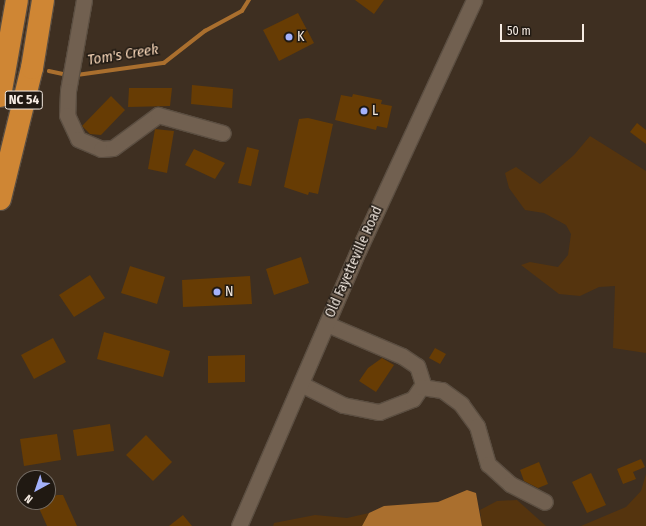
<!DOCTYPE html>
<style>
body{margin:0}
#map{position:relative;width:646px;height:526px;overflow:hidden;background:#3e2f21;font-family:"Fira Sans Condensed",sans-serif}
div>[style]{position:absolute}
[style*='--x']{left:calc(var(--x)*1px);top:calc(var(--y)*1px);width:calc(var(--w)*1px);rotate:calc(var(--a)*1deg)}
.green>*{inset:0;background:#55340e}
.water>*{inset:0;background:#aa6f2e}
.stream>*{height:3.5px;margin:-1.75px;padding:0 1.75px;transform-origin:1.75px;border-radius:1.75px;background:#aa6f2e}
.building>*{inset:0;background:#673c04}
.roads{filter:drop-shadow(1px 0 #5b4e41) drop-shadow(-1px 0 #5b4e41) drop-shadow(0 1px #5b4e41) drop-shadow(0 -1px #5b4e41)}
.minor>*{height:15px;margin:-7.5px;padding:0 7.5px;transform-origin:7.5px;border-radius:7.5px;background:#716050}
.highway>*{height:22px;margin:-11px;padding:0 11px;transform-origin:11px;border-radius:11px;background:#cf8634}
.dots>*{width:11px;height:11px;translate:-50% -50%;box-sizing:border-box;border:2px solid #201912;border-radius:50%}
span{translate:-50% -50%;white-space:nowrap;text-align:center;line-height:1.15;-webkit-text-stroke:3px #201912;paint-order:stroke}
.shield-label span{padding:1px 3px;background:#201912;border:1px solid;border-radius:3px;-webkit-text-stroke-width:0}
.shield-label{font-size:13px;color:#f5ebe2;font-weight:700}
.poi-label{font-size:14px;color:#f5ebe2}
.left{translate:0 -50%;text-align:left}
.street-label{font-size:14px;color:#f5ebe2}
.water-label{font-size:15px;color:#fedcbd;font-style:italic}
.north{position:absolute;left:16px;top:470px;width:40px;height:40px;box-sizing:border-box;background:#201912;border:1px solid #756d65;border-radius:50%;rotate:220deg;font-size:11px;font-weight:700;line-height:16px;text-align:center;color:#f5ebe2}
.north::after{content:'';display:block;margin:auto;width:14px;height:18px;background:#a4b2fc;clip-path:polygon(50% 0,100% 100%,50% 72%,0 100%)}
.scale{position:absolute;left:500px;top:24px;width:84px;height:18px;box-sizing:border-box;border:2px solid #f5ebe2;border-top:0;padding-left:5px;font-size:12px;line-height:14px;white-space:nowrap;color:#f5ebe2;-webkit-text-stroke:3px #201912;paint-order:stroke}
</style>
<div id="map">
<div class="green">
<i style="clip-path:polygon(590px 136px,646px 171px,646px 353px,613px 348px,615px 286px,599px 287px,580px 296px,559px 294px,521px 265px,530px 262px,558px 267px,568px 255px,571px 234px,566px 225px,544px 213px,525px 210px,509px 188px,505px 173px,516px 167px,540px 184px,574px 155px)"></i>
<i style="clip-path:polygon(646px 474px,646px 526px,581px 526px,626px 507px,641px 491px)"></i>
<i style="clip-path:polygon(517px 500px,546px 526px,482px 526px,480px 510px,497px 501px)"></i>
<i style="clip-path:polygon(369px 513px,362px 526px,273px 526px,274px 523px,315px 515px,347px 518px)"></i>
</div>
<div class="water">
<i style="clip-path:polygon(467px 490px,476px 493px,482px 526px,362px 526px,369px 513px,384px 506px,438px 502px)"></i>
</div>
<div class="stream">
<i style="--x:49;--y:71;--w:14;--a:12"></i>
<i style="--x:77;--y:75;--w:88;--a:-7.9"></i>
<i style="--x:164;--y:63;--w:52;--a:-38"></i>
<i style="--x:205;--y:31;--w:42;--a:-28.4"></i>
<i style="--x:242;--y:11;--w:13;--a:-58"></i>
</div>
<div class="building">
<i style="clip-path:polygon(355px 0,384px 0,374px 14px)"></i>
<i style="clip-path:polygon(298px 13px,314px 43px,279px 61px,263px 30px)"></i>
<i style="clip-path:polygon(192px 85px,233px 89px,232px 108px,191px 104px)"></i>
<i style="clip-path:polygon(129px 88px,172px 88px,170px 106px,128px 107px)"></i>
<i style="clip-path:polygon(353px 94px,382px 100px,381px 104px,392px 106px,387px 128px,377px 126px,376px 130px,335px 120px,341px 95px,352px 97px)"></i>
<i style="clip-path:polygon(111px 96px,125px 110px,101px 135px,90px 134px,82px 126px)"></i>
<i style="clip-path:polygon(308px 118px,333px 124px,318px 194px,309px 192px,308px 195px,284px 187px,299px 119px)"></i>
<i style="clip-path:polygon(637px 123px,646px 130px,646px 144px,630px 132px)"></i>
<i style="clip-path:polygon(155px 129px,174px 131px,167px 173px,148px 169px)"></i>
<i style="clip-path:polygon(247px 147px,259px 150px,251px 186px,238px 183px)"></i>
<i style="clip-path:polygon(194px 149px,225px 163px,215px 179px,185px 165px)"></i>
<i style="clip-path:polygon(301px 257px,309px 283px,274px 295px,266px 269px)"></i>
<i style="clip-path:polygon(130px 266px,165px 277px,157px 304px,121px 293px)"></i>
<i style="clip-path:polygon(90px 275px,105px 298px,74px 317px,59px 295px)"></i>
<i style="clip-path:polygon(250px 276px,252px 304px,183px 307px,182px 280px)"></i>
<i style="clip-path:polygon(104px 332px,170px 351px,163px 377px,97px 359px)"></i>
<i style="clip-path:polygon(53px 338px,66px 362px,34px 379px,21px 355px)"></i>
<i style="clip-path:polygon(435px 348px,446px 354px,440px 364px,429px 358px)"></i>
<i style="clip-path:polygon(245px 355px,245px 382px,208px 383px,208px 356px)"></i>
<i style="clip-path:polygon(382px 358px,394px 365px,376px 392px,359px 381px,368px 368px)"></i>
<i style="clip-path:polygon(110px 424px,114px 451px,77px 456px,73px 430px)"></i>
<i style="clip-path:polygon(57px 434px,61px 460px,24px 466px,20px 439px)"></i>
<i style="clip-path:polygon(146px 435px,172px 462px,153px 481px,126px 455px)"></i>
<i style="clip-path:polygon(641px 459px,645px 467px,633px 472px,636px 479px,623px 484px,617px 469px)"></i>
<i style="clip-path:polygon(539px 462px,548px 484px,538px 488px,524px 481px,520px 470px)"></i>
<i style="clip-path:polygon(591px 473px,606px 505px,587px 513px,572px 482px)"></i>
<i style="clip-path:polygon(57px 495px,63px 495px,77px 526px,47px 526px,38px 506px)"></i>
<i style="clip-path:polygon(183px 515px,192px 526px,169px 526px)"></i>
</div>
<div class="roads">
<div class="minor">
<i style="--x:84;--y:0;--w:92;--a:100"></i>
<i style="--x:68;--y:91;--w:24;--a:92"></i>
<i style="--x:67;--y:115;--w:26;--a:65"></i>
<i style="--x:78;--y:139;--w:25;--a:23"></i>
<i style="--x:101;--y:149;--w:12;--a:-5"></i>
<i style="--x:113;--y:148;--w:56;--a:-36.3"></i>
<i style="--x:158;--y:115;--w:67;--a:15.5"></i>
<i style="--x:301;--y:384;--w:47;--a:26.6"></i>
<i style="--x:343;--y:405;--w:37;--a:11"></i>
<i style="--x:379;--y:412;--w:36;--a:-21"></i>
<i style="--x:413;--y:399;--w:18;--a:-56"></i>
<i style="--x:423;--y:384;--w:19;--a:-108"></i>
<i style="--x:417;--y:366;--w:18;--a:-146"></i>
<i style="--x:402;--y:356;--w:82;--a:-156.9"></i>
<i style="--x:422;--y:387;--w:20;--a:9"></i>
<i style="--x:442;--y:390;--w:24;--a:36"></i>
<i style="--x:461;--y:404;--w:27;--a:54"></i>
<i style="--x:477;--y:426;--w:40;--a:74"></i>
<i style="--x:488;--y:464;--w:30;--a:42"></i>
<i style="--x:510;--y:484;--w:39;--a:27"></i>
<i style="--x:239;--y:526;--w:302;--a:-66.6"></i>
<i style="--x:359;--y:249;--w:274;--a:-65.2"></i>
</div>
<div class="highway">
<i style="--x:0;--y:96;--w:97;--a:-80"></i>
<i style="--x:0;--y:199;--w:135;--a:-76.3"></i>
<i style="--x:32;--y:68;--w:69;--a:-80.8"></i>
</div>
</div>
<div class="dots">
<i style="left:289px;top:37px;background:#a4b2fc"></i>
<i style="left:364px;top:111px;background:#a4b2fc"></i>
<i style="left:217px;top:292px;background:#a4b2fc"></i>
</div>
<div class="shield-label">
<span style="left:24px;top:100px">NC 54</span>
</div>
<div class="poi-label">
<span class="left" style="left:297px;top:37px">K</span>
<span class="left" style="left:372px;top:111px">L</span>
<span class="left" style="left:225px;top:292px">N</span>
</div>
<div class="street-label">
<span style="left:354px;top:262px;rotate:-66deg">Old Fayetteville Road</span>
</div>
<div class="water-label">
<span style="left:123px;top:55px;rotate:-9deg">Tom's Creek</span>
</div>
<div class="north">N</div>
<div class="scale">50 m</div>
</div>
